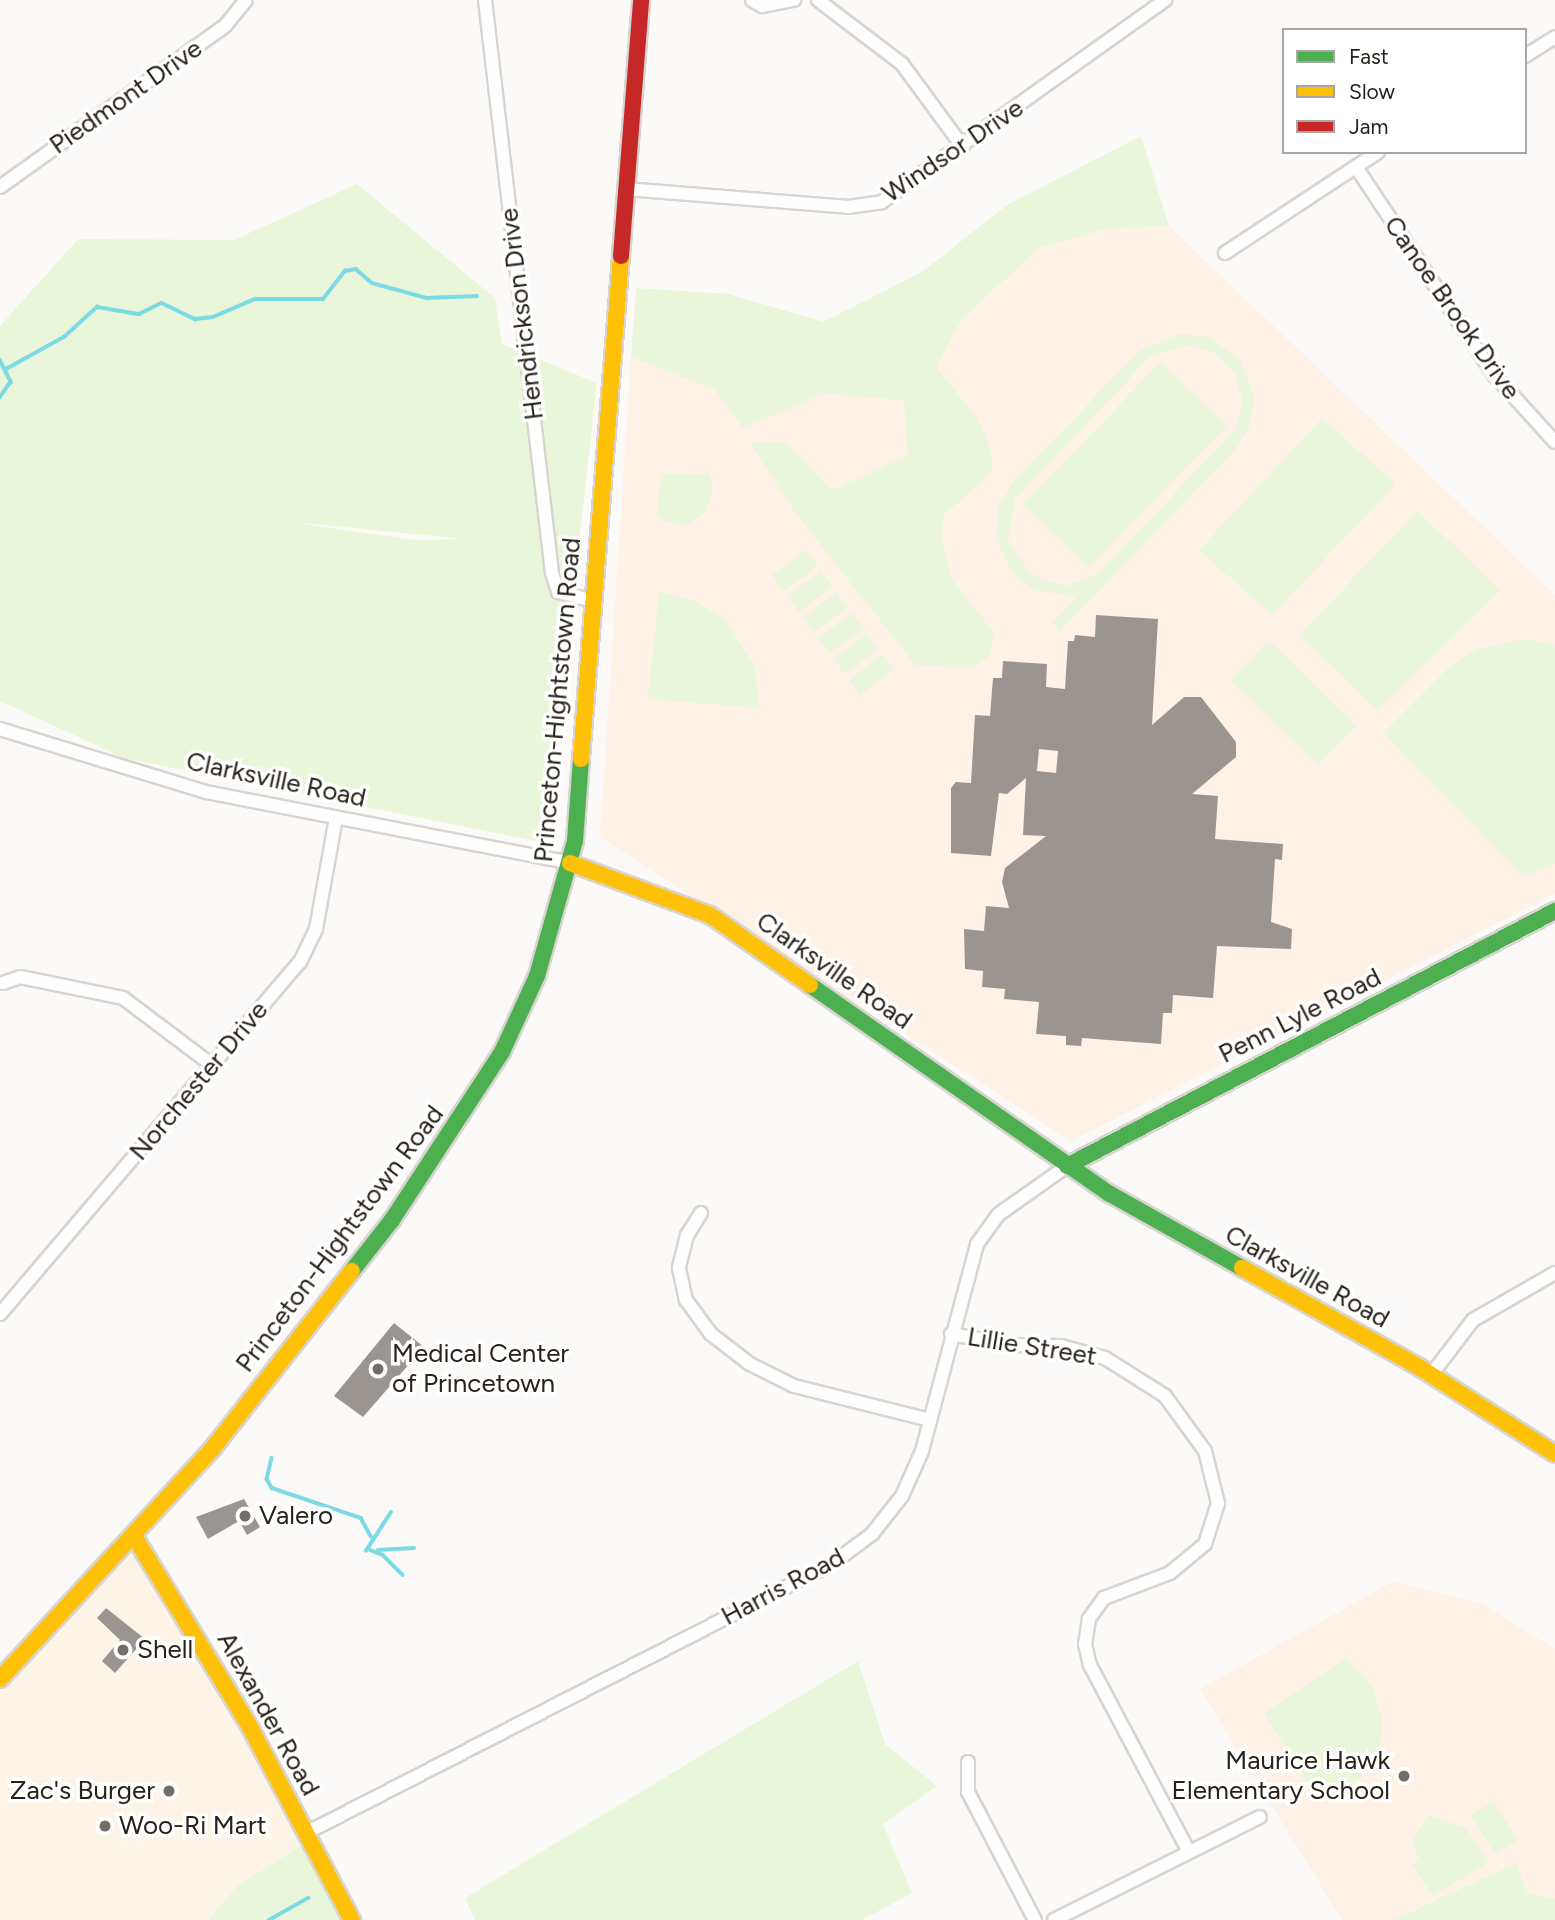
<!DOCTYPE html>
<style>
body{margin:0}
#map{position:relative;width:1555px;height:1920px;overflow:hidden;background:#fcfaf8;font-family:Figtree,sans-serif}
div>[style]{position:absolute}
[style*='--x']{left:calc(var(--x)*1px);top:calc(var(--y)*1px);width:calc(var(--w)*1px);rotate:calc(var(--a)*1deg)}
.commercial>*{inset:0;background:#fdf4e8}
.built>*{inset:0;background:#fdf2e5}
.green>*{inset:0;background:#eaf6d9}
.stream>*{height:3.5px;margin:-1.75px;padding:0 1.75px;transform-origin:1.75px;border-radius:1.75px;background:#7bdae4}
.building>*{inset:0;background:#9b9592}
.roads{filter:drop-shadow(2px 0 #d8d4cf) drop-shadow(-2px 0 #d8d4cf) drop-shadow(0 2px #d8d4cf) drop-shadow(0 -2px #d8d4cf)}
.street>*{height:12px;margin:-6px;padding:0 6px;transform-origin:6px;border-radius:6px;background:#fffefe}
.fast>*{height:16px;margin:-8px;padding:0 8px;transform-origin:8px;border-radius:8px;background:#4caf50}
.slow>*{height:16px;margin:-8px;padding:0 8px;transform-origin:8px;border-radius:8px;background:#ffc107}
.jam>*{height:16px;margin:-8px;padding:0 8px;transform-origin:8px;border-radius:8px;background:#c62828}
.dots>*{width:19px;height:19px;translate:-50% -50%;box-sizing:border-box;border:4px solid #fff;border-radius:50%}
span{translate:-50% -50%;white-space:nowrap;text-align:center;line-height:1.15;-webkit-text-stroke:7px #fff;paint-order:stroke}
.street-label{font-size:26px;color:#272119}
.poi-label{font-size:26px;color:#272119}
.left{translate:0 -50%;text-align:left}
.right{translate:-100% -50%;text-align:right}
.legend{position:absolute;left:1282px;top:28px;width:245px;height:126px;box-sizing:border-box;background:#fff;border:2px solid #a9a6a3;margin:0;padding:9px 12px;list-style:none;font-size:21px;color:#272119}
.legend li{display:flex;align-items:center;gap:14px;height:35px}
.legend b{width:35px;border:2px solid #a9a6a3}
</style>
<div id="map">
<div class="commercial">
<i style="clip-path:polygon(134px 1536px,309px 1840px,236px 1887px,208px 1920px,0 1920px,0 1679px)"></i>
</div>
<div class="built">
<i style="clip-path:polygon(1169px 226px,1555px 595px,1555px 894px,1071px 1141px,600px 837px,631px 357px,727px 366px,961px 320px,1039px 248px,1107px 229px)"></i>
<i style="clip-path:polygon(1394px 1581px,1483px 1604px,1555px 1649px,1555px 1899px,1527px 1892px,1515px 1863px,1393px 1920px,1342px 1920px,1200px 1689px)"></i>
</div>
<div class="green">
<i style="clip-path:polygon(1141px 136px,1169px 226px,1107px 229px,1039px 248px,961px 320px,936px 367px,977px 418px,989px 445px,993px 471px,944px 515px,941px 533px,951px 578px,995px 634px,990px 655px,974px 668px,916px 666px,794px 511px,750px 443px,786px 443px,832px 490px,908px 455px,904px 400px,824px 394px,743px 428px,715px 390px,631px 357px,636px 288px,729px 294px,823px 322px,922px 272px,1007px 205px)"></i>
<i style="clip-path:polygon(evenodd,357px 184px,495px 298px,502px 344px,597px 383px,545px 843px,124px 758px,0 701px,0 326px,78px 239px,234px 240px,357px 184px,302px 524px,303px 523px,463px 539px,416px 540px,302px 524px)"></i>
<i style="clip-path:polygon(evenodd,1183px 333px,1211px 338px,1241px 361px,1254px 398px,1250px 426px,1235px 450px,1060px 631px,1052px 623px,1077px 596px,1036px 591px,1012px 573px,996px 538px,999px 506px,1013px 482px,1139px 351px,1183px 333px,1185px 345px,1214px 352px,1235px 374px,1243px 403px,1235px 430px,1097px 575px,1065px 586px,1031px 575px,1008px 540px,1015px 499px,1149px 358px,1185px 345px)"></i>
<i style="clip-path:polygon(1161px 362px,1227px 426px,1089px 568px,1023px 504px)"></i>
<i style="clip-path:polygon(1322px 418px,1396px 484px,1272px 615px,1199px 550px)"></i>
<i style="clip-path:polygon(661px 473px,710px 475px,713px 492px,705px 512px,687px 525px,662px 521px,657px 515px)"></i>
<i style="clip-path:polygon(1418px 511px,1500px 590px,1378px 710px,1299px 635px)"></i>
<i style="clip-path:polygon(806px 550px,818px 566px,783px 591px,772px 575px)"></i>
<i style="clip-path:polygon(821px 571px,833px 587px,799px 612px,787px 596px)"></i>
<i style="clip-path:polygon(659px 592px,691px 599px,725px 619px,755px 668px,759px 708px,648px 699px)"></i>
<i style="clip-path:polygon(837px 592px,848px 607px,814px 632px,803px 617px)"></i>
<i style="clip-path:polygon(852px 613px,864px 628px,830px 653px,818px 638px)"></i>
<i style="clip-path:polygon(867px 634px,879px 649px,845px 674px,833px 659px)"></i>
<i style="clip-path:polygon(1524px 639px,1555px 645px,1555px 864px,1524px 877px,1383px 733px,1450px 666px,1477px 649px)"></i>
<i style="clip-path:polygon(1269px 641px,1357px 726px,1318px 765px,1231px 681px)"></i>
<i style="clip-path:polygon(883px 654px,894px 670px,860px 695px,849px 680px)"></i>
<i style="clip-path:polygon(1347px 1658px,1373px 1687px,1382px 1719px,1380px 1746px,1360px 1778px,1318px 1800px,1264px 1713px)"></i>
<i style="clip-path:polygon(858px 1661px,885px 1744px,937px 1786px,883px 1824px,912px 1893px,862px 1920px,475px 1920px,465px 1898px)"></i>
<i style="clip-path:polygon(1494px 1801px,1518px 1840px,1495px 1854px,1471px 1815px)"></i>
<i style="clip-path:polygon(1428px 1815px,1466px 1828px,1489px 1862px,1433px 1896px,1412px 1864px,1419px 1858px,1412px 1841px)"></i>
<i style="clip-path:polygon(309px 1840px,352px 1920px,208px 1920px,236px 1887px)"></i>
<i style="clip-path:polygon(1516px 1863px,1527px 1892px,1555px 1899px,1555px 1920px,1393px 1920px)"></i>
</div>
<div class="stream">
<i style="--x:0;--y:360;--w:25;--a:63"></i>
<i style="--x:11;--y:382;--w:19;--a:125"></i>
<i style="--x:6;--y:369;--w:66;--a:-28.9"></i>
<i style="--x:64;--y:337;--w:45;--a:-42.3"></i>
<i style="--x:97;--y:307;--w:43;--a:9.5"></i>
<i style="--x:139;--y:314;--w:25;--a:-26"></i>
<i style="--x:162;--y:303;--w:37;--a:26"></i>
<i style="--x:195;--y:319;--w:18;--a:-6"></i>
<i style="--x:213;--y:317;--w:46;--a:-23.2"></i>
<i style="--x:255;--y:299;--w:68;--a:0"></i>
<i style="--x:323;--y:299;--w:36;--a:-52"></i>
<i style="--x:345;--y:271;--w:11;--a:-10"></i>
<i style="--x:356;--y:269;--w:21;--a:41"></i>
<i style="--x:372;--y:283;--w:57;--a:15.3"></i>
<i style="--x:427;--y:298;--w:50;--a:-2.3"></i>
<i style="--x:272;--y:1458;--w:22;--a:103"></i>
<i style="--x:267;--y:1479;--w:10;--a:61"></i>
<i style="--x:272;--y:1488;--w:94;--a:18.6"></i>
<i style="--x:361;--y:1518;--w:21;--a:61"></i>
<i style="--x:368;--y:1549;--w:16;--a:22"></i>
<i style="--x:383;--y:1555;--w:28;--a:45"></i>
<i style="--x:378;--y:1550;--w:36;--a:-3"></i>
<i style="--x:366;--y:1551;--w:46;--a:-57.3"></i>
<i style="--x:269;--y:1920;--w:45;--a:-29.4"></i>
</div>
<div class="building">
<i style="clip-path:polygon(evenodd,1096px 615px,1158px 619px,1152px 725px,1184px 697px,1201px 697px,1236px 742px,1236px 757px,1192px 794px,1218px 796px,1215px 839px,1283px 844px,1282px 860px,1275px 859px,1271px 922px,1292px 929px,1291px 949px,1217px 946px,1213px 998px,1173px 995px,1172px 1013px,1163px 1013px,1161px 1044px,1082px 1038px,1081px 1046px,1066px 1045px,1066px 1036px,1036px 1034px,1039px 1002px,1004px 999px,1005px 989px,982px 987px,983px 971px,965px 969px,964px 929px,984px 931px,986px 906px,1009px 908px,1002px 882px,1005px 868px,1046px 836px,1023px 835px,1026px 778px,1007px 794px,999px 793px,991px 856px,951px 853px,951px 788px,956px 782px,971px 783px,975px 715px,990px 716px,993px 678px,1002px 678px,1003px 661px,1047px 664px,1046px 687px,1065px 689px,1068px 641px,1074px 641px,1075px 635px,1095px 637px,1096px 615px,1039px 749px,1058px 751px,1056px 773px,1037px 771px,1039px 749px)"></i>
<i style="clip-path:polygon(394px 1323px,424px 1347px,363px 1417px,334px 1396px)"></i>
<i style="clip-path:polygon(244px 1499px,260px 1527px,247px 1535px,239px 1521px,208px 1539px,196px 1517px)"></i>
<i style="clip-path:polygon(106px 1608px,145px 1639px,115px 1673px,102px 1661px,120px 1640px,97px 1618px)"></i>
</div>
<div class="roads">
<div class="street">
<i style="--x:485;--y:0;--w:577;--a:83.33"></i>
<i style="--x:552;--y:573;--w:20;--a:72"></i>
<i style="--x:558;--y:592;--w:36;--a:14"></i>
<i style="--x:752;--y:0;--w:12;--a:31"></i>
<i style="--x:762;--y:6;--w:33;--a:-11"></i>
<i style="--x:818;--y:0;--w:106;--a:37.3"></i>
<i style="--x:902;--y:64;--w:103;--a:53.7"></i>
<i style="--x:1525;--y:56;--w:36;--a:-32"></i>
<i style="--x:1356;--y:167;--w:251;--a:56.4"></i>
<i style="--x:1495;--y:376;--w:89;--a:47.7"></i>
<i style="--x:0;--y:187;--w:277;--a:-35.6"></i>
<i style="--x:225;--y:26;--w:33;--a:-51"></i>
<i style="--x:626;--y:189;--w:223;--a:4.6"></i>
<i style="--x:848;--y:207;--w:34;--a:-8"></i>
<i style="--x:882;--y:202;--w:348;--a:-35.5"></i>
<i style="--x:1225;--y:253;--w:183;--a:-33.4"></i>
<i style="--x:0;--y:729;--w:215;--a:17"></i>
<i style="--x:206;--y:792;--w:371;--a:11"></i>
<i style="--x:3;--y:983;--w:18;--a:-19"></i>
<i style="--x:20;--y:977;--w:105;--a:11.5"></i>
<i style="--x:123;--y:998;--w:111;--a:37"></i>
<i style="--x:701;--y:1213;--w:26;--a:122"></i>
<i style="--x:687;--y:1235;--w:34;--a:104"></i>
<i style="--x:679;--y:1268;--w:33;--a:78"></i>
<i style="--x:686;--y:1300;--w:42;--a:53.7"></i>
<i style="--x:711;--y:1334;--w:49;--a:37.6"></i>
<i style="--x:750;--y:1364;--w:49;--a:26.6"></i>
<i style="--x:794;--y:1386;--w:140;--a:14"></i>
<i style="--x:0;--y:1314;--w:462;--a:-49.6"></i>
<i style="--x:300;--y:962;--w:37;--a:-64"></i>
<i style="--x:316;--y:929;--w:113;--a:-79.8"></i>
<i style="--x:951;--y:1334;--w:62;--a:10.2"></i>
<i style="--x:1012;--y:1345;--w:49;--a:1.2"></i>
<i style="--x:1061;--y:1346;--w:46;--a:15.3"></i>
<i style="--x:1105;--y:1358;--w:71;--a:32.3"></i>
<i style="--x:1165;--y:1396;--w:68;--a:54"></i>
<i style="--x:1205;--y:1451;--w:54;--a:76"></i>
<i style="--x:1218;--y:1503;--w:43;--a:107.6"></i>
<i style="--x:1205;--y:1544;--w:45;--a:140.4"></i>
<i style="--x:1170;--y:1573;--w:71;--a:159.3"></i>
<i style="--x:1104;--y:1598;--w:26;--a:126"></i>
<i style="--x:1089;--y:1619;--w:25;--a:99"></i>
<i style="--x:1085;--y:1644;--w:22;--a:77"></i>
<i style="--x:1090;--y:1665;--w:209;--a:62.1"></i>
<i style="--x:1431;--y:1375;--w:69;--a:-52.6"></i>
<i style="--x:1473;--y:1320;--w:95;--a:-29.8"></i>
<i style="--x:968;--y:1762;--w:30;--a:90"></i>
<i style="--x:968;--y:1792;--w:144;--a:62.4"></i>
<i style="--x:306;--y:1833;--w:592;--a:-27.13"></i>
<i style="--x:833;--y:1563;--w:49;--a:-36.6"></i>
<i style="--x:872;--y:1534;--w:48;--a:-51.7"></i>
<i style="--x:902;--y:1496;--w:49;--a:-66"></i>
<i style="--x:922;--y:1451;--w:214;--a:-75.1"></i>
<i style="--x:977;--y:1244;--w:37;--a:-54"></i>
<i style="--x:999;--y:1214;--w:83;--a:-35.2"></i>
<i style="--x:1054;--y:1920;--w:230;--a:-26.6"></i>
</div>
<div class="fast">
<i style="--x:810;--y:985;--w:366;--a:34.9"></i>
<i style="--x:1110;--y:1194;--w:151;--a:29.3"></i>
<i style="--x:1067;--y:1166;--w:551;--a:-27.59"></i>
<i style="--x:352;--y:1271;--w:65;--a:-51.9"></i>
<i style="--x:392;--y:1220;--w:201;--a:-56.8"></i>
<i style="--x:502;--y:1052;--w:84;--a:-65.3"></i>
<i style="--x:537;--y:976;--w:140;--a:-74.3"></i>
<i style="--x:575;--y:841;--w:82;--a:-85.8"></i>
</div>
<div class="slow">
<i style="--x:581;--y:759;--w:505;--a:-85.45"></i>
<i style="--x:570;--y:863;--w:149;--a:20.4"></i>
<i style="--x:710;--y:915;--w:122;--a:35"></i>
<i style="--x:1242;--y:1268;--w:203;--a:29.2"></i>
<i style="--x:1419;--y:1367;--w:161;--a:32.6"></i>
<i style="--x:134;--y:1536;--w:221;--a:58.7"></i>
<i style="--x:249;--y:1725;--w:221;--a:62.2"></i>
<i style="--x:0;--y:1679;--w:314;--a:-47.3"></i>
<i style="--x:213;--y:1448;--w:225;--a:-51.9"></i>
</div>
<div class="jam">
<i style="--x:621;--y:256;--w:257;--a:-85.5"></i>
</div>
</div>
<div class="dots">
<i style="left:378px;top:1369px;background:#726d67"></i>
<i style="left:245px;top:1516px;background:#726d67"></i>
<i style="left:123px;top:1650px;background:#726d67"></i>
<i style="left:1404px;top:1776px;background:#726d67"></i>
<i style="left:169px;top:1791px;background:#726d67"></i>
<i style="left:105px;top:1826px;background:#726d67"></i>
</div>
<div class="street-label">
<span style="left:126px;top:97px;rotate:-35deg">Piedmont Drive</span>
<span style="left:953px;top:151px;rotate:-34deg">Windsor Drive</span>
<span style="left:1452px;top:308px;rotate:55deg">Canoe Brook Drive</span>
<span style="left:522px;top:314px;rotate:-97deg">Hendrickson Drive</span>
<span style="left:558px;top:700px;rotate:-85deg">Princeton-Hightstown Road</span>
<span style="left:276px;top:780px;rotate:12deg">Clarksville Road</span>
<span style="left:834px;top:971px;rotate:35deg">Clarksville Road</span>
<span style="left:1300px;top:1016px;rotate:-27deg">Penn Lyle Road</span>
<span style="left:199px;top:1081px;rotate:-50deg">Norchester Drive</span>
<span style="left:340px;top:1239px;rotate:-53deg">Princeton-Hightstown Road</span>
<span style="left:1307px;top:1277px;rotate:29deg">Clarksville Road</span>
<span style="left:1032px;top:1347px;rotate:9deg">Lillie Street</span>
<span style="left:783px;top:1587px;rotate:-28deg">Harris Road</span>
<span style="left:268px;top:1714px;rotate:61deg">Alexander Road</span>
</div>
<div class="poi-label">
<span class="left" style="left:392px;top:1369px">Medical Center<br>of Princetown</span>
<span class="left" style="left:259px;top:1516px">Valero</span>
<span class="left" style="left:137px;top:1650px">Shell</span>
<span class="right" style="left:1390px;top:1776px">Maurice Hawk<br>Elementary School</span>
<span class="right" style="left:155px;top:1791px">Zac's Burger</span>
<span class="left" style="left:119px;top:1826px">Woo-Ri Mart</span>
</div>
<ul class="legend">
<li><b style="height:9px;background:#4caf50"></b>Fast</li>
<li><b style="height:9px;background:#ffc107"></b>Slow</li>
<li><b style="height:9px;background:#c62828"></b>Jam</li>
</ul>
</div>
